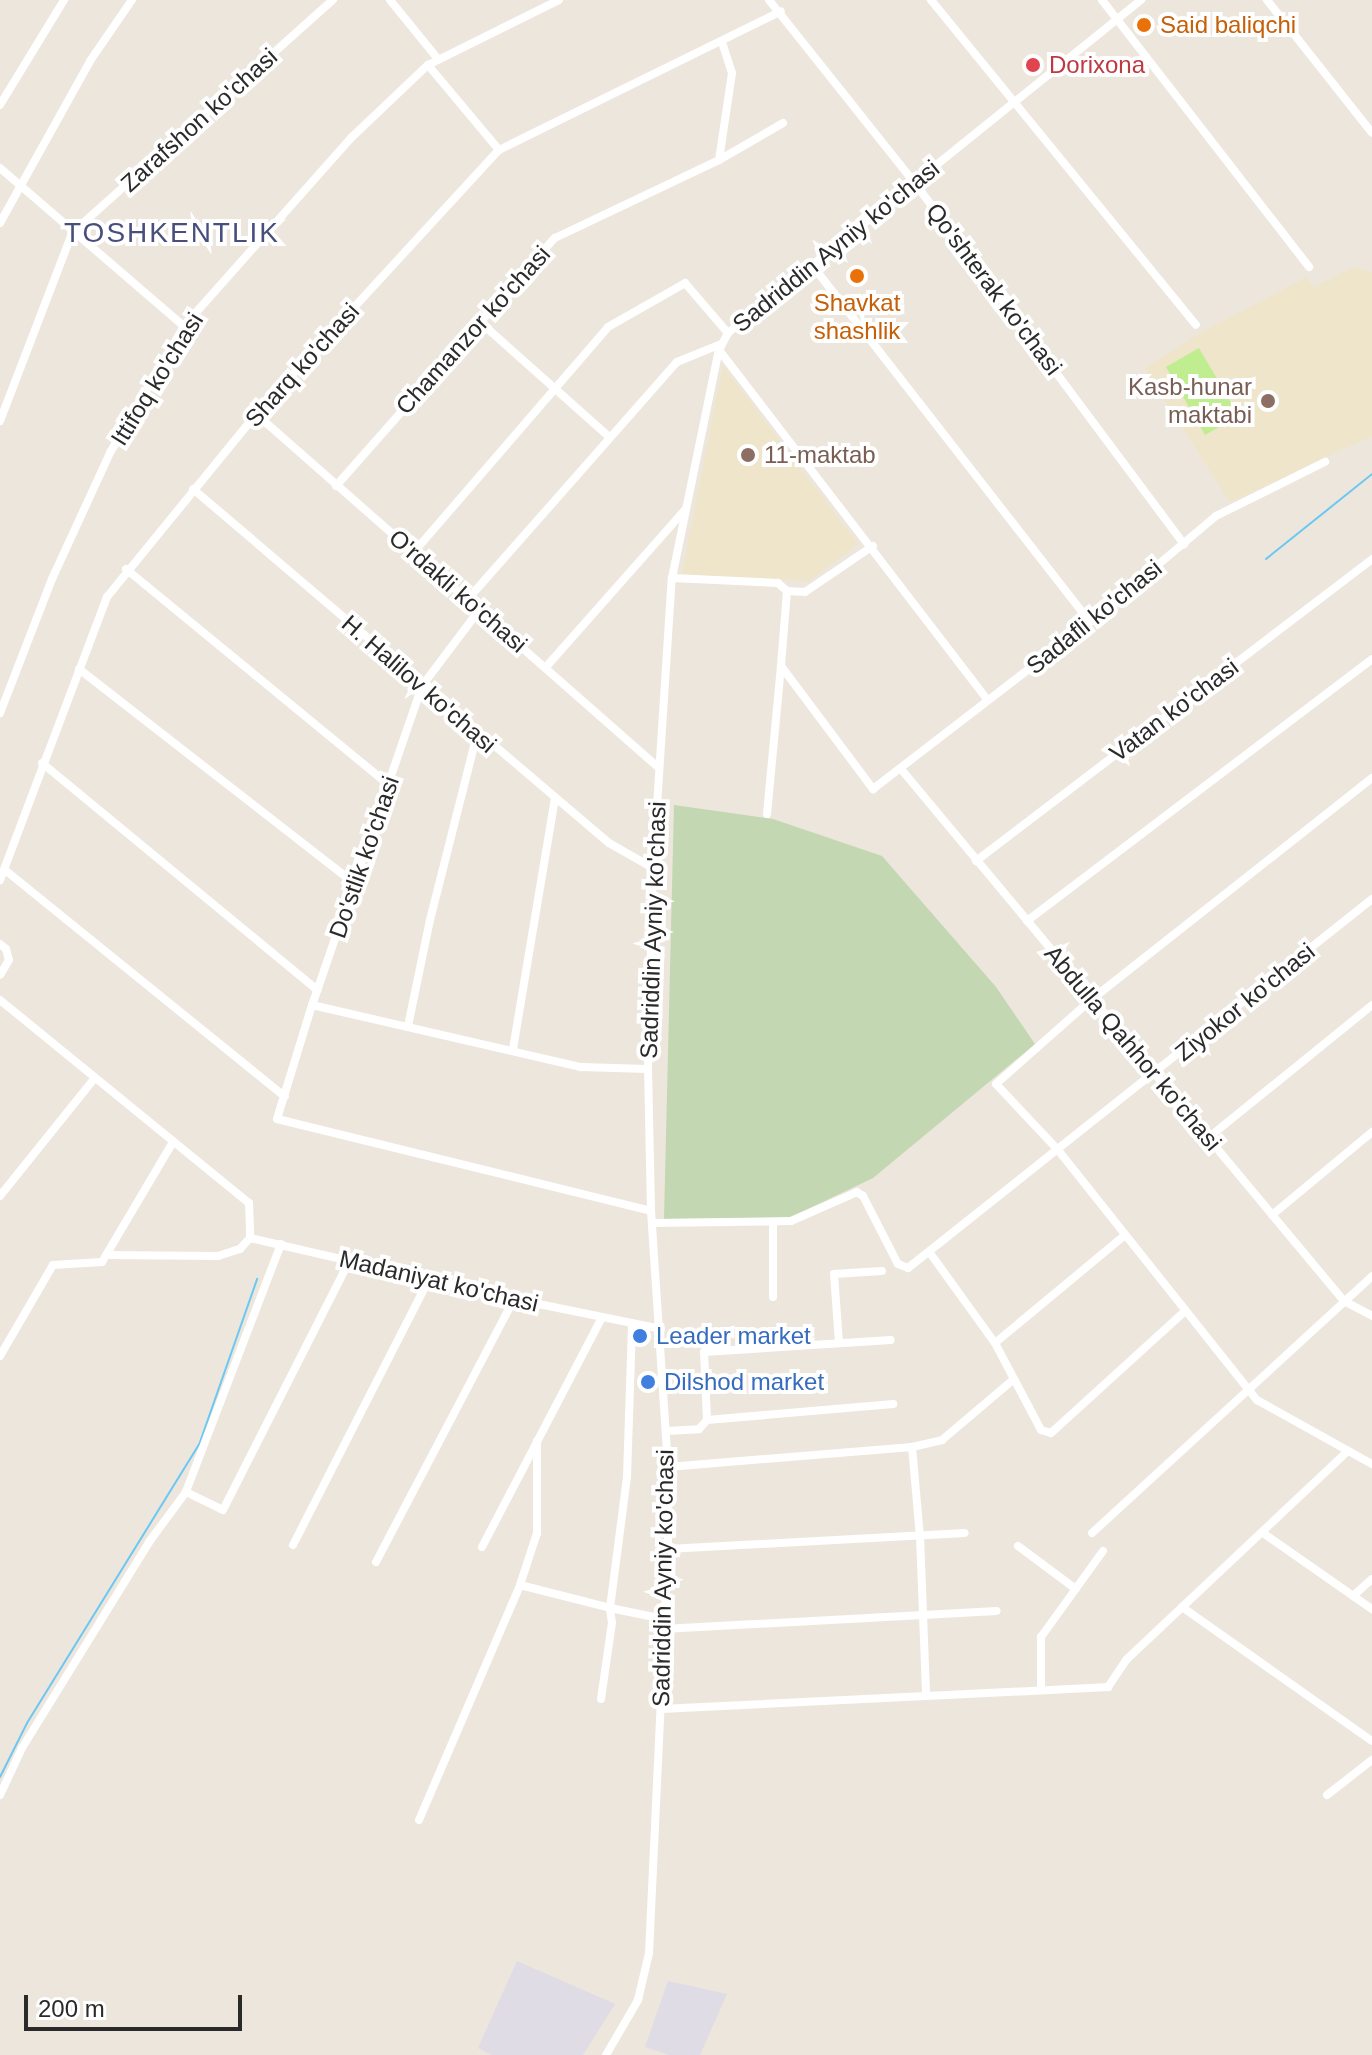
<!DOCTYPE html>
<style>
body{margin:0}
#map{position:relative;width:1372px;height:2055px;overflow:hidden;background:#ede6dc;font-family:Arial,sans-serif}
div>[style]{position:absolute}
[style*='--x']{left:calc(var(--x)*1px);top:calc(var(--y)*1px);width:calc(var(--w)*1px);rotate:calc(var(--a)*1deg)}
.industrial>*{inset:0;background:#dfdce5}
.education>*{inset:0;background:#efe5ca}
.cemetery>*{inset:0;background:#c2d7b2}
.pitch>*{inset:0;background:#c1ed91}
.stream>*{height:2px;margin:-1px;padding:0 1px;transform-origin:1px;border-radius:1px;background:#6bc7f3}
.minor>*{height:8px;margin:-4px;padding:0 4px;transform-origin:4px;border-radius:4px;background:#fff}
.dots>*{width:22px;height:22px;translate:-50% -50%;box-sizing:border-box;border:4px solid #fff;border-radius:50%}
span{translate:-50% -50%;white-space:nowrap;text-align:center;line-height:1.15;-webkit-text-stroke:8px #fff;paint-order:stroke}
.food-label{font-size:24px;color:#c56008}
.left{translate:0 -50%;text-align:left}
.health-label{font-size:24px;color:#be3a42}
.street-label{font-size:24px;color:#2a2a2a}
.education-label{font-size:24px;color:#785e54}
.right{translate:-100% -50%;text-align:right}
.shop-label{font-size:24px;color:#366cbe}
.quarter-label{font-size:28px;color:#494f7d;letter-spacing:2px}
.scale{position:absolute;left:24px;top:1995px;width:218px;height:36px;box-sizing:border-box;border:4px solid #2a2a2a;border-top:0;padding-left:10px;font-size:24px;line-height:28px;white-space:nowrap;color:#2a2a2a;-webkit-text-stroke:6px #fff;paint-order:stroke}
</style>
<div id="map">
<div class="industrial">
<i style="clip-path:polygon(517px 1961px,615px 2004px,583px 2055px,492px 2055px,478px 2048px)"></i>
<i style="clip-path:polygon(668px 1981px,727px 1994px,700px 2055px,669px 2055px,645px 2047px)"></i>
</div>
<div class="education">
<i style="clip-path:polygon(1355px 267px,1372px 273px,1372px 436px,1230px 502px,1144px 368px,1202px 332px,1307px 277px,1313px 287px)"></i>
<i style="clip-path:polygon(723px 366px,858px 544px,809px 581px,682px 574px)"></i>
</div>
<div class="cemetery">
<i style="clip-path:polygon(674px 805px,773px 819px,882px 856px,996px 987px,1035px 1044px,873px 1178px,789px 1218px,664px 1219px)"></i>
</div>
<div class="pitch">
<i style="clip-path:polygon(1199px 348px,1239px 416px,1205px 435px,1166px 367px)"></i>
</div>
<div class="stream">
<i style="--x:1266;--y:559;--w:136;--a:-38.7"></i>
<i style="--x:0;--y:1777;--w:60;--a:-63.4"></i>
<i style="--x:27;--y:1723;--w:327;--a:-58.3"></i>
<i style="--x:199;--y:1445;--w:176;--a:-70.7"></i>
</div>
<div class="minor">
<i style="--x:390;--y:0;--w:76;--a:50.9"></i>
<i style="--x:769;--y:0;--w:233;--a:51.5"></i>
<i style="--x:914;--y:182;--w:452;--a:53.3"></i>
<i style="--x:931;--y:0;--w:419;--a:50.8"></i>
<i style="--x:1102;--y:0;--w:338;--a:52.2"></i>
<i style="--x:1267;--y:0;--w:169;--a:51.7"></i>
<i style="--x:428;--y:65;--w:111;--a:50.1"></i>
<i style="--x:0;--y:105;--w:123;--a:-58.6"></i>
<i style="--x:719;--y:160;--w:74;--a:-30"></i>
<i style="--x:0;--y:168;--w:243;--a:40.7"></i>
<i style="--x:0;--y:223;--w:185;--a:-60.9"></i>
<i style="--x:90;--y:61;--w:74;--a:-55.5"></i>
<i style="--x:812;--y:265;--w:452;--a:52.1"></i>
<i style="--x:479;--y:321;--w:173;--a:41.7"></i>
<i style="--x:719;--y:350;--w:441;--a:52.5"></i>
<i style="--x:256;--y:414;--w:536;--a:41.3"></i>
<i style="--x:0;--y:421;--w:201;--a:-69"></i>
<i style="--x:72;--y:233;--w:350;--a:-41.8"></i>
<i style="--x:336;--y:486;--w:331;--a:-48.6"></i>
<i style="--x:555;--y:238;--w:182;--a:-25.4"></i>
<i style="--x:719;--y:160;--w:88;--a:-81.5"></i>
<i style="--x:732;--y:73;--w:33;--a:-108"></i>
<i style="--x:193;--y:489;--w:546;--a:40.4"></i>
<i style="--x:609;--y:843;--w:51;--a:29.6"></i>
<i style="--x:414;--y:552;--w:297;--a:-49.2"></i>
<i style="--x:608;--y:327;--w:89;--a:-29.7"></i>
<i style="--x:685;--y:283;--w:66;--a:49.3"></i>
<i style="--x:126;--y:569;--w:340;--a:39.4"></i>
<i style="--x:672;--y:578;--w:106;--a:2.7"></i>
<i style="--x:778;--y:583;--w:12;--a:42"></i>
<i style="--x:787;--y:591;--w:18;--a:3"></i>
<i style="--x:805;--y:592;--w:82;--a:-34.1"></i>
<i style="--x:787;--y:591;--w:75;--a:94.6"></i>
<i style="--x:781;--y:666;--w:154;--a:53.2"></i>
<i style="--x:873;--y:789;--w:274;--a:-37.6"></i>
<i style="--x:1090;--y:622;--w:165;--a:-40.1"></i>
<i style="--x:1216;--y:516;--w:122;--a:-26.4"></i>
<i style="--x:468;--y:599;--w:316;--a:-48.6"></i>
<i style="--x:677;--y:362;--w:48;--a:-22.2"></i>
<i style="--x:480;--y:609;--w:96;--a:127"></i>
<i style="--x:422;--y:686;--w:337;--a:109"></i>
<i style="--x:312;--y:1005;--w:119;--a:107.1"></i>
<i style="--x:277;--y:1119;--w:385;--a:13.8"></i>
<i style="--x:546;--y:667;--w:211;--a:-48.5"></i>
<i style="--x:79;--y:669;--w:350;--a:37.9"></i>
<i style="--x:0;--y:713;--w:144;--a:-68.8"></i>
<i style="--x:52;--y:579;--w:141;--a:-65.3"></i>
<i style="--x:111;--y:451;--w:145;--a:-59.7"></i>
<i style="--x:184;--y:326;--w:253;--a:-48.4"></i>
<i style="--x:352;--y:137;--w:105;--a:-43.5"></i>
<i style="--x:428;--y:65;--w:146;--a:-26.4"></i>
<i style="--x:42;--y:763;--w:357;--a:39.5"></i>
<i style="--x:901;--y:769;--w:692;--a:50.22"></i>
<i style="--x:1344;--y:1301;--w:32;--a:28"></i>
<i style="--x:1372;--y:778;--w:357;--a:141.7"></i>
<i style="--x:1092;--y:999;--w:128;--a:138.5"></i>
<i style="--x:996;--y:1084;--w:91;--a:46.8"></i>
<i style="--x:1058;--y:1150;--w:320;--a:51.5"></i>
<i style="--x:1257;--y:1400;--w:132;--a:29.1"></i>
<i style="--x:767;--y:814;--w:148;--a:-84.6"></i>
<i style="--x:976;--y:861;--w:498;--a:-37.3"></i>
<i style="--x:5;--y:870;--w:360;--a:39"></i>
<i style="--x:0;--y:880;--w:303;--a:-69.3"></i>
<i style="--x:107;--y:597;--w:236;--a:-50.8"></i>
<i style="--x:256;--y:414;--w:359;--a:-47.4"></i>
<i style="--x:499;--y:150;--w:314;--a:-26.2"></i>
<i style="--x:1027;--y:921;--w:433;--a:-37.2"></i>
<i style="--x:0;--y:944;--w:8;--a:40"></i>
<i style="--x:6;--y:949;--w:11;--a:75"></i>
<i style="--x:9;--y:960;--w:17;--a:121"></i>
<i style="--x:0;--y:1000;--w:321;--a:39.2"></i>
<i style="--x:249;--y:1203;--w:35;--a:88"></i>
<i style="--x:250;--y:1238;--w:271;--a:13"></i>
<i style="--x:514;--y:1299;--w:150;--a:11.5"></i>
<i style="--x:312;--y:1005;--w:276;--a:13"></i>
<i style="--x:581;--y:1067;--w:67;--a:1.7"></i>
<i style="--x:408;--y:1026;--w:108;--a:-78.3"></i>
<i style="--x:430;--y:920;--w:192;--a:-75.8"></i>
<i style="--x:513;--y:1049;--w:254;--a:-80.5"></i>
<i style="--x:1208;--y:1138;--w:211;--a:-39"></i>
<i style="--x:0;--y:1196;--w:150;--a:-51.2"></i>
<i style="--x:1272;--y:1215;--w:130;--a:-39.7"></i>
<i style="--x:773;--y:1222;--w:75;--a:90"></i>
<i style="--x:652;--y:1223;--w:139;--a:-0.8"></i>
<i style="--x:791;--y:1221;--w:72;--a:-23.7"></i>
<i style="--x:857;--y:1192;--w:7;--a:34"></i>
<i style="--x:863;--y:1196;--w:76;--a:62.8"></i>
<i style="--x:898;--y:1264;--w:11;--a:22"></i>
<i style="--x:908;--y:1268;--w:593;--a:-38.49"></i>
<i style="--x:281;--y:1244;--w:266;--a:111"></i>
<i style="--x:186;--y:1492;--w:41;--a:25.9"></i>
<i style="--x:223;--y:1510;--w:280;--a:-63.1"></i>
<i style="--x:930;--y:1253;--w:111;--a:54.2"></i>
<i style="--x:995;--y:1343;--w:98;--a:62.1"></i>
<i style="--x:1041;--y:1430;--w:10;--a:17"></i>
<i style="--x:1051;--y:1433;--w:181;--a:-42.3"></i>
<i style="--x:106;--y:1255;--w:112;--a:0.5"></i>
<i style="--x:218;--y:1256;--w:23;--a:-18"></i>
<i style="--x:240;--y:1249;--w:15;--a:-48"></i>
<i style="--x:839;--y:1343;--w:69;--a:-94.1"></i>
<i style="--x:834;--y:1274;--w:48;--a:-3.6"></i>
<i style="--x:995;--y:1343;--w:168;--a:-39.7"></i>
<i style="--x:0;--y:1356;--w:105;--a:-59.8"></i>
<i style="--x:53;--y:1265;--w:49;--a:-3.5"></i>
<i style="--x:102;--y:1262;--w:139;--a:-59.4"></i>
<i style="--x:707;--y:1420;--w:187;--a:-4.9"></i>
<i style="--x:666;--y:1431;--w:33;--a:-3"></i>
<i style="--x:699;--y:1429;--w:12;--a:-48"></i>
<i style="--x:707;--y:1420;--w:68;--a:-92.5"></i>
<i style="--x:704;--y:1352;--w:187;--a:-3.7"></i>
<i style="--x:912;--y:1447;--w:89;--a:84.9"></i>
<i style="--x:920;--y:1536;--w:158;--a:87.8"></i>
<i style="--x:668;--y:1467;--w:245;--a:-4.7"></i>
<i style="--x:912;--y:1447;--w:31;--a:-13"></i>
<i style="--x:942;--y:1440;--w:94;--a:-40.3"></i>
<i style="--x:1092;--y:1533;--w:380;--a:-42.5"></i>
<i style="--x:1263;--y:1533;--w:133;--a:34.9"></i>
<i style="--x:293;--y:1545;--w:299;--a:-62.9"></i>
<i style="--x:1018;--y:1546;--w:72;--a:36.6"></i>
<i style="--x:482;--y:1547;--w:259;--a:-62.4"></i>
<i style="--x:668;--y:1549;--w:297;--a:-3.1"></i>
<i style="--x:376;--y:1562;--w:297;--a:-62.3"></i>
<i style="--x:520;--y:1585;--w:93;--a:14.3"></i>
<i style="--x:610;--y:1608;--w:132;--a:-82.6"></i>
<i style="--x:627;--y:1477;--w:154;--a:-88.1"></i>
<i style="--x:1353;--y:1596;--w:25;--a:-42"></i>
<i style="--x:1182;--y:1607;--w:232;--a:35.2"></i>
<i style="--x:663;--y:1629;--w:334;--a:-3.1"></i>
<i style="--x:1041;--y:1690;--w:53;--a:-90"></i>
<i style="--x:1041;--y:1637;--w:106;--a:-54.2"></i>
<i style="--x:601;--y:1699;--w:77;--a:-81.8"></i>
<i style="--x:612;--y:1623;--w:15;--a:-98"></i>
<i style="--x:610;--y:1608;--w:55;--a:11.5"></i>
<i style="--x:661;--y:1709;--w:448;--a:-2.8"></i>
<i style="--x:1108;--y:1687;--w:32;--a:-56"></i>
<i style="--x:1126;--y:1660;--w:305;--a:-43.3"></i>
<i style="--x:0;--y:1795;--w:52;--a:-64.9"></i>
<i style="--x:22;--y:1748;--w:242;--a:-58.3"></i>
<i style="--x:149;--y:1542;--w:62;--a:-53.5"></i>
<i style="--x:1327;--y:1795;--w:57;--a:-37.9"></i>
<i style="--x:419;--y:1820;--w:256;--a:-66.7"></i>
<i style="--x:520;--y:1585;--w:55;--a:-71.9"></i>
<i style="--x:537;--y:1533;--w:92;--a:-90"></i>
<i style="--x:606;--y:2055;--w:64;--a:-59.8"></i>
<i style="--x:638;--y:2000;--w:48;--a:-76.8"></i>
<i style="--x:649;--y:1953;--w:404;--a:-87.3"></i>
<i style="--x:668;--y:1549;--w:82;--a:-90"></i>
<i style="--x:668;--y:1467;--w:257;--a:-93.8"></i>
<i style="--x:651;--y:1211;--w:142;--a:-91.2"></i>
<i style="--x:648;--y:1069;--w:201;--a:-88.6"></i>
<i style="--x:653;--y:868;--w:291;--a:-86.3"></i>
<i style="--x:672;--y:578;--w:233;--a:-78.4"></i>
<i style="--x:719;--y:350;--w:19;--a:-62"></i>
<i style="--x:728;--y:333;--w:531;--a:-38.88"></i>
</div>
<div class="dots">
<i style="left:1144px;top:25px;background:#e8710a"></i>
<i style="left:1033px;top:65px;background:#e0444e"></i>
<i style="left:857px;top:276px;background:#e8710a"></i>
<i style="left:1268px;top:401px;background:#8d6e63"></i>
<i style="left:748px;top:455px;background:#8d6e63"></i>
<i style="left:640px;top:1336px;background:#3f7fe0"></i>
<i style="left:648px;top:1382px;background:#3f7fe0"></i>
</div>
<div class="food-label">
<span class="left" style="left:1160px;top:25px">Said baliqchi</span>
<span style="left:857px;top:317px">Shavkat<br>shashlik</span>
</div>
<div class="health-label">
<span class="left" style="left:1049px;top:65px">Dorixona</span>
</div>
<div class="street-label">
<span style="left:199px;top:120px;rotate:-42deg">Zarafshon ko'chasi</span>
<span style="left:836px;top:246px;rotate:-39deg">Sadriddin Ayniy ko'chasi</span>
<span style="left:994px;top:289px;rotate:53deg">Qo'shterak ko'chasi</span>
<span style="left:473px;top:330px;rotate:-48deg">Chamanzor ko'chasi</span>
<span style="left:302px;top:365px;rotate:-48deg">Sharq ko'chasi</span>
<span style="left:157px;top:379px;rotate:-58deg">Ittifoq ko'chasi</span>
<span style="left:458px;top:591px;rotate:41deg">O'rdakli ko'chasi</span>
<span style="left:1094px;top:617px;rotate:-39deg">Sadafli ko'chasi</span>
<span style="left:419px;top:684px;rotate:41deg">H. Halilov ko'chasi</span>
<span style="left:1174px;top:710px;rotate:-37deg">Vatan ko'chasi</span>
<span style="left:364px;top:857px;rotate:-71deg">Do'stlik ko'chasi</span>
<span style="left:653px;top:930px;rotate:-88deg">Sadriddin Ayniy ko'chasi</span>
<span style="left:1245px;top:1002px;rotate:-39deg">Ziyokor ko'chasi</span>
<span style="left:1133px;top:1048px;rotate:50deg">Abdulla Qahhor ko'chasi</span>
<span style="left:439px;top:1281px;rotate:13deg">Madaniyat ko'chasi</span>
<span style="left:663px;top:1578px;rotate:-89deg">Sadriddin Ayniy ko'chasi</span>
</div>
<div class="education-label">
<span class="right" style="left:1252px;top:401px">Kasb-hunar<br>maktabi</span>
<span class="left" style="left:764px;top:455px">11-maktab</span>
</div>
<div class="shop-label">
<span class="left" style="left:656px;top:1336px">Leader market</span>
<span class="left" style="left:664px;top:1382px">Dilshod market</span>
</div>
<div class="quarter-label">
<span style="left:172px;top:233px">TOSHKENTLIK</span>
</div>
<div class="scale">200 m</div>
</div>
